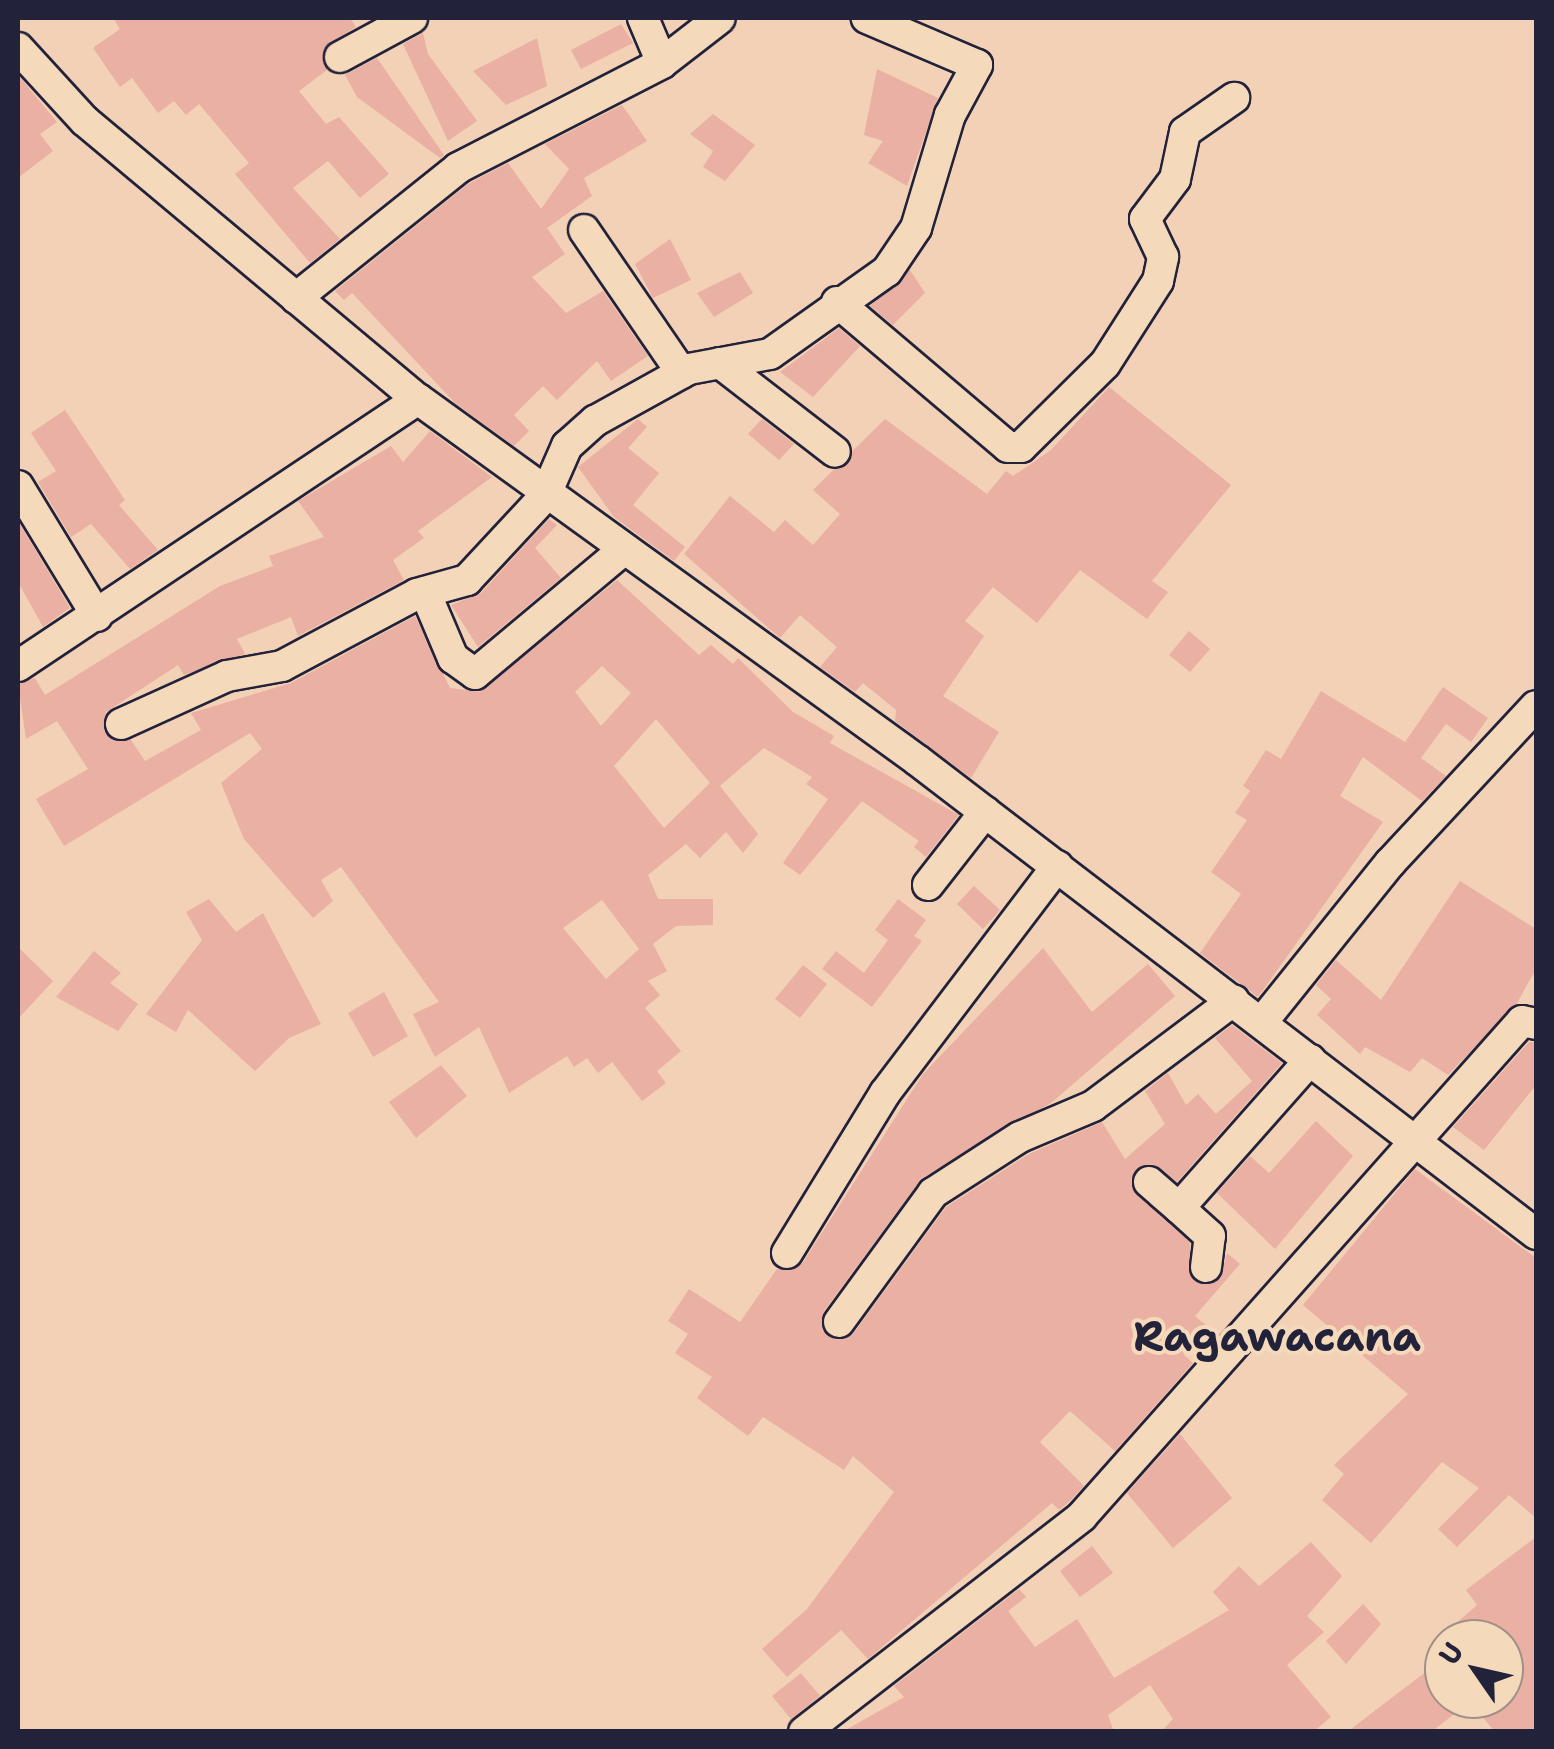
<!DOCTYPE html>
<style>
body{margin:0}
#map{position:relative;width:1554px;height:1749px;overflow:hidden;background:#f3d1b6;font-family:"Shantell Sans",sans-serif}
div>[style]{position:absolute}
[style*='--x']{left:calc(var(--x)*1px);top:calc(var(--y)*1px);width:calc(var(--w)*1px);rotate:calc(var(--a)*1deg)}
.building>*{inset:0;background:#e9b0a3}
.roads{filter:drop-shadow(2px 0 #22223b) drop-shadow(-2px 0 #22223b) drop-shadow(0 2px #22223b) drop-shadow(0 -2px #22223b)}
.minor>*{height:30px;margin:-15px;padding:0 15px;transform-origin:15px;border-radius:15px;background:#f5d9bb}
span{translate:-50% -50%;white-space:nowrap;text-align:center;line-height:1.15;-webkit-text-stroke:8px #f5d9bb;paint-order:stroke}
.quarter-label{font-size:42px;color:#22223b;font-weight:700}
.frame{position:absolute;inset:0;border:20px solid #22223b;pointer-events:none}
.north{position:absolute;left:1424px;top:1619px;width:100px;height:100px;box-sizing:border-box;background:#f5d9bb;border:2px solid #a19088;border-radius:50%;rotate:304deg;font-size:28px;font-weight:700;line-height:40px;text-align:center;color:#22223b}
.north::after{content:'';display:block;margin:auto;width:35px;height:45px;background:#22223b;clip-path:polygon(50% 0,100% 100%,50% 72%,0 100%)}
</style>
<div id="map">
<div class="building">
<i style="clip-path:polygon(113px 18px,350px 18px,356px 27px,325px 46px,327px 70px,299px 91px,326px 124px,339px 117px,389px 174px,360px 198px,328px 161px,293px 188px,340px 239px,310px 263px,235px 174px,249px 163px,199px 104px,186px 115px,174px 101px,158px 113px,132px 78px,120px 87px,93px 48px,120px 29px)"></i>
<i style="clip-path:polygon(621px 24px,633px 43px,581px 69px,571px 50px)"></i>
<i style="clip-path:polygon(423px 33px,428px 54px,477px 121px,448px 141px,403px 44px)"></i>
<i style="clip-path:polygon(537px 38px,547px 86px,506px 105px,473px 71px)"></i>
<i style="clip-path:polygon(377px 58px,444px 155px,440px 158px,357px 97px,345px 75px)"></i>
<i style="clip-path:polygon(877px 69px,938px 98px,907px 186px,868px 163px,883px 141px,864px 135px)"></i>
<i style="clip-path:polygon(18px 75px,57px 122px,40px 134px,53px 151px,18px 178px)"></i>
<i style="clip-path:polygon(622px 105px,647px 141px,584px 178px,592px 196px,547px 228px,565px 254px,532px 277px,566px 313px,603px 291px,648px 356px,611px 381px,597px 361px,557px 400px,543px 386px,514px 415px,529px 431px,514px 446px,455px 403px,352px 293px,344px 300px,335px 291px,468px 184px,508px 163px,541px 209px,569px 169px,545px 144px)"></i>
<i style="clip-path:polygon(713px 114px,755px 145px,725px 181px,703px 167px,713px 151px,690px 134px)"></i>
<i style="clip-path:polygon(670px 239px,691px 280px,653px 298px,635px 264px)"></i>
<i style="clip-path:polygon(910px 270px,925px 293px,893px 325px,870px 306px)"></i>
<i style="clip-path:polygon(740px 272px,753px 293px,714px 317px,697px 293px)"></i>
<i style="clip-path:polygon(839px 328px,860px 346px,813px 397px,780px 372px)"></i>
<i style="clip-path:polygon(1109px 387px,1231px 485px,1152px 581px,1168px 592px,1147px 619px,1080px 570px,1037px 623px,993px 587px,965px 621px,984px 636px,943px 696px,999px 732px,971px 778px,895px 721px,896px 710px,863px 683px,855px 692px,820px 667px,837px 647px,800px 615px,780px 638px,684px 554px,730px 496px,774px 532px,785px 520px,813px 545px,840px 514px,813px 490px,885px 419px,987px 494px,1006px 471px,1013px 476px,1051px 450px)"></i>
<i style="clip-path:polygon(65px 410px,125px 500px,119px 505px,158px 550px,130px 569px,91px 524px,71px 537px,38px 482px,56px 471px,31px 433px)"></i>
<i style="clip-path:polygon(638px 419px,647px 427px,628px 448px,659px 473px,633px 505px,685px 547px,674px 561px,614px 517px,578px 467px)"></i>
<i style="clip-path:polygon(762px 419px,794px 444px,779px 460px,748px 434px)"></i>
<i style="clip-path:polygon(evenodd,430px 431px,492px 477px,418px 531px,424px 538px,393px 560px,404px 580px,298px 636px,291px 617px,237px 639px,245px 654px,184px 675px,178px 665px,106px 712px,104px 731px,131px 740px,145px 761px,201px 730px,191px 713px,291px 683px,415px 616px,450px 688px,480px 692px,617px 580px,699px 655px,711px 645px,733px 664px,738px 658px,793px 712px,834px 736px,830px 743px,959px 815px,926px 857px,914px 847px,919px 841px,862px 801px,800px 875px,783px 863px,828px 799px,806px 784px,812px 777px,764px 748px,720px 786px,758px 834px,743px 853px,726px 832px,700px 858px,686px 844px,648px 875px,658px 899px,713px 899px,713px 925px,676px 926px,653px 944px,667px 971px,648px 981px,660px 995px,645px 1008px,681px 1051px,657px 1071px,666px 1083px,642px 1101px,612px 1062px,598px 1073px,587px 1058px,574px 1067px,567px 1056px,509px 1093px,479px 1027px,435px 1057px,413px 1014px,439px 1002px,341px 867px,321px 880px,333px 901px,313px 918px,244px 839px,221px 783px,262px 749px,250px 733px,64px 846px,36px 799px,88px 769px,57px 721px,26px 739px,18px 684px,35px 678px,45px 695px,220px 586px,273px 566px,269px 556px,324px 537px,298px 501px,391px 446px,403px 462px,430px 431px,602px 666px,631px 693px,601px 726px,575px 692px,602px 666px,430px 431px,656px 719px,710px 783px,664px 828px,614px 766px,656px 719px,430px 431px,602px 900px,639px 949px,606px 979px,563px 928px,602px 900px)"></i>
<i style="clip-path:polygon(549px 519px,557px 525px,535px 548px,561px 578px,478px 647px,451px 605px,481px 593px)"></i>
<i style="clip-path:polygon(18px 521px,70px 608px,43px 627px,18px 582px)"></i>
<i style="clip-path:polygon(1189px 631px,1210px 649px,1190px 672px,1169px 655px)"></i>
<i style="clip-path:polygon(1443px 687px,1488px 718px,1471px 742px,1446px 724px,1421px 758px,1446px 776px,1422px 801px,1363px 757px,1340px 796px,1383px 822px,1258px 997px,1200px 953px,1241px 894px,1211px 872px,1247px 820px,1235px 813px,1250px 791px,1243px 786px,1266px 750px,1281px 759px,1321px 691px,1405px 742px)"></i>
<i style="clip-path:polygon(1460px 881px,1536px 929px,1536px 969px,1517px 1003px,1448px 1075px,1422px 1058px,1410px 1072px,1365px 1047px,1360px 1054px,1317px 1015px,1331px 999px,1316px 985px,1336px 960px,1381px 1000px)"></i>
<i style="clip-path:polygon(974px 886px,1000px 910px,983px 929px,957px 904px)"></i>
<i style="clip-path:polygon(209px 899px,236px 932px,263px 913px,321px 1024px,289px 1038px,255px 1071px,188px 1010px,176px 1032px,146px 1014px,202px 940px,186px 912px)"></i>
<i style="clip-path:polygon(898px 899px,926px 920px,914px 936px,922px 941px,872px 1007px,822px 969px,836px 951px,864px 973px,888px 940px,875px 930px)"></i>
<i style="clip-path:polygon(18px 947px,53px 981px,18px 1019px)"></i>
<i style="clip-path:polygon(1043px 948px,1092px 1012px,1148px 964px,1175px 996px,1051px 1103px,922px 1178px,824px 1311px,822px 1330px,836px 1340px,853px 1334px,946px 1207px,1029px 1154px,1102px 1122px,1125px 1159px,1165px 1124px,1145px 1091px,1168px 1073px,1186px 1105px,1198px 1094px,1216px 1114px,1252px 1081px,1215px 1038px,1232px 1025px,1282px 1063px,1177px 1182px,1152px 1164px,1131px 1179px,1190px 1243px,1194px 1281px,1220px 1279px,1227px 1253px,1240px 1264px,1195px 1316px,1208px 1327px,1184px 1355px,1193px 1363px,1115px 1451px,1070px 1411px,1040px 1442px,1084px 1486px,1069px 1502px,1059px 1510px,1052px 1503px,868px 1659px,841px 1630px,787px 1677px,762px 1649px,807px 1609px,894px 1492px,853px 1456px,844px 1470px,763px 1417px,748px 1436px,697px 1398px,712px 1377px,675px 1353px,688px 1334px,668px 1321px,689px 1289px,740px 1322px,777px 1269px,802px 1264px,923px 1074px)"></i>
<i style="clip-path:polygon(94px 951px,121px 973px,110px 983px,138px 1004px,118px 1031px,56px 997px)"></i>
<i style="clip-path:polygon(803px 965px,827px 984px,800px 1018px,775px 999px)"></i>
<i style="clip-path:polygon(384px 992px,408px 1036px,373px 1057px,348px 1013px)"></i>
<i style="clip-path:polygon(1529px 1042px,1536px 1042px,1536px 1085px,1484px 1150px,1453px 1127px)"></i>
<i style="clip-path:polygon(441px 1065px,467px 1096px,416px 1138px,389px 1102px)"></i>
<i style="clip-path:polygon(1316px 1121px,1353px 1156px,1275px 1249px,1217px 1193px,1250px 1156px,1269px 1173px)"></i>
<i style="clip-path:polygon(1415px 1169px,1536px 1258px,1536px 1518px,1509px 1495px,1457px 1547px,1438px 1529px,1479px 1488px,1442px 1462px,1371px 1543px,1322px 1500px,1344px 1474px,1334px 1465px,1408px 1394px,1303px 1305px)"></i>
<i style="clip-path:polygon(1180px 1434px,1232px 1498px,1173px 1548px,1127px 1493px)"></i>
<i style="clip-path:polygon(1536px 1537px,1536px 1732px,1495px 1732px,1470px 1702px,1431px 1732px,1347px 1732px,1444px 1658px,1444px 1699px,1504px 1699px,1504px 1639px,1438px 1639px,1477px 1605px,1466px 1590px)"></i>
<i style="clip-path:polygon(1311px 1542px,1342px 1576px,1307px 1616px,1324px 1632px,1287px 1665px,1331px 1717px,1313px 1732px,1161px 1732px,1173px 1719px,1150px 1685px,1108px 1715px,1114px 1732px,842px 1732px,904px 1697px,894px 1686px,1019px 1589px,1026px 1597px,1008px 1611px,1035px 1647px,1077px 1619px,1114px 1678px,1229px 1610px,1213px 1592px,1239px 1566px,1259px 1586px)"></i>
<i style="clip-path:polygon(1092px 1546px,1113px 1573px,1080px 1597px,1060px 1571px)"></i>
<i style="clip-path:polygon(1363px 1604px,1381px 1624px,1346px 1664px,1326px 1641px)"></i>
<i style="clip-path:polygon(801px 1673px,820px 1696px,791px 1719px,772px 1696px)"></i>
</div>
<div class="roads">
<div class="minor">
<i style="--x:18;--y:48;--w:99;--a:47.5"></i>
<i style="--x:85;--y:121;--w:434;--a:39.9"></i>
<i style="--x:418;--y:399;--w:616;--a:35.88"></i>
<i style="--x:917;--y:760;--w:780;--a:37.44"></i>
<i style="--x:340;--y:57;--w:82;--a:-28.4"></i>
<i style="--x:662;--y:63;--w:73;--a:-37.8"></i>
<i style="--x:584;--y:230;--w:173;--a:55.6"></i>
<i style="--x:296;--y:298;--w:208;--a:-38.7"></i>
<i style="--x:458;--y:168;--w:229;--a:-27.2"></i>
<i style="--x:662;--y:63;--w:49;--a:-112.9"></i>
<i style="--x:837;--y:302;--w:224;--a:40.3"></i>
<i style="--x:1008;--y:447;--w:13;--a:0"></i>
<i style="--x:1021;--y:447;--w:118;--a:-44.7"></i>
<i style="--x:1105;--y:364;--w:98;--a:-57.4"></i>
<i style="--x:1158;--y:281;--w:25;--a:-78"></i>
<i style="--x:1163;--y:257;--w:42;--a:-115.3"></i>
<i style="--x:1145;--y:219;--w:50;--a:-53.1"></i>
<i style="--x:1175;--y:179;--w:48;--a:-78"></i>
<i style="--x:1185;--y:132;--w:60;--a:-34.8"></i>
<i style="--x:720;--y:363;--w:145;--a:37.7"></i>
<i style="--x:18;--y:486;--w:152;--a:58.7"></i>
<i style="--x:425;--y:592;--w:72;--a:67"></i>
<i style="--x:453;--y:658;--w:27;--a:36"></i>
<i style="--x:475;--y:674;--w:192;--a:-39.9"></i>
<i style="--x:18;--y:666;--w:481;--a:-33.7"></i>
<i style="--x:121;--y:724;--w:116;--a:-24.4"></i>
<i style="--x:227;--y:676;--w:56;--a:-10.3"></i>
<i style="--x:282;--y:666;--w:153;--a:-28.1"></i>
<i style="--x:417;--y:594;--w:52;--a:-15.6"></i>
<i style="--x:467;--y:580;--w:115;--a:-47.1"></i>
<i style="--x:545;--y:496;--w:55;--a:-66.3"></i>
<i style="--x:567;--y:446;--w:38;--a:-42"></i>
<i style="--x:595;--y:421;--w:107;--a:-29"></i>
<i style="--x:689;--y:369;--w:82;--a:-10.5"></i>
<i style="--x:770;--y:354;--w:143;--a:-35.4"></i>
<i style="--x:887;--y:271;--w:52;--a:-56"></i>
<i style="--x:916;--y:228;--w:118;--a:-73.3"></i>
<i style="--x:950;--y:115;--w:57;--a:-61.6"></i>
<i style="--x:977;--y:65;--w:120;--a:-156.9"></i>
<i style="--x:928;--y:885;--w:93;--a:-52"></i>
<i style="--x:1262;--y:1022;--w:204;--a:-51.2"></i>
<i style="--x:1390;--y:863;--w:214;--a:-47.1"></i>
<i style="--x:1149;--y:1182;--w:40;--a:41"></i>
<i style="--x:787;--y:1253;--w:188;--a:-58.5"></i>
<i style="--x:885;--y:1093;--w:285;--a:-52.8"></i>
<i style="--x:1206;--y:1267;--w:31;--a:-83"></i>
<i style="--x:1210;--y:1236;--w:42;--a:-137.9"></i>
<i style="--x:1179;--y:1208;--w:198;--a:-48.5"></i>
<i style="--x:839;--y:1322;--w:160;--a:-53.9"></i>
<i style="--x:933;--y:1193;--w:103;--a:-32.8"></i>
<i style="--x:1020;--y:1137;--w:79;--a:-23"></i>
<i style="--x:1093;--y:1106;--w:176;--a:-36.9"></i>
<i style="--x:804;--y:1732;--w:352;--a:-37.8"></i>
<i style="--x:1082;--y:1516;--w:662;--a:-48.37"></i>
<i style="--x:1522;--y:1021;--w:14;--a:12"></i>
</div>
</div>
<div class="quarter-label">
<span style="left:1277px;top:1336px">Ragawacana</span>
</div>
<div class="frame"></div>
<div class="north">U</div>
</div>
